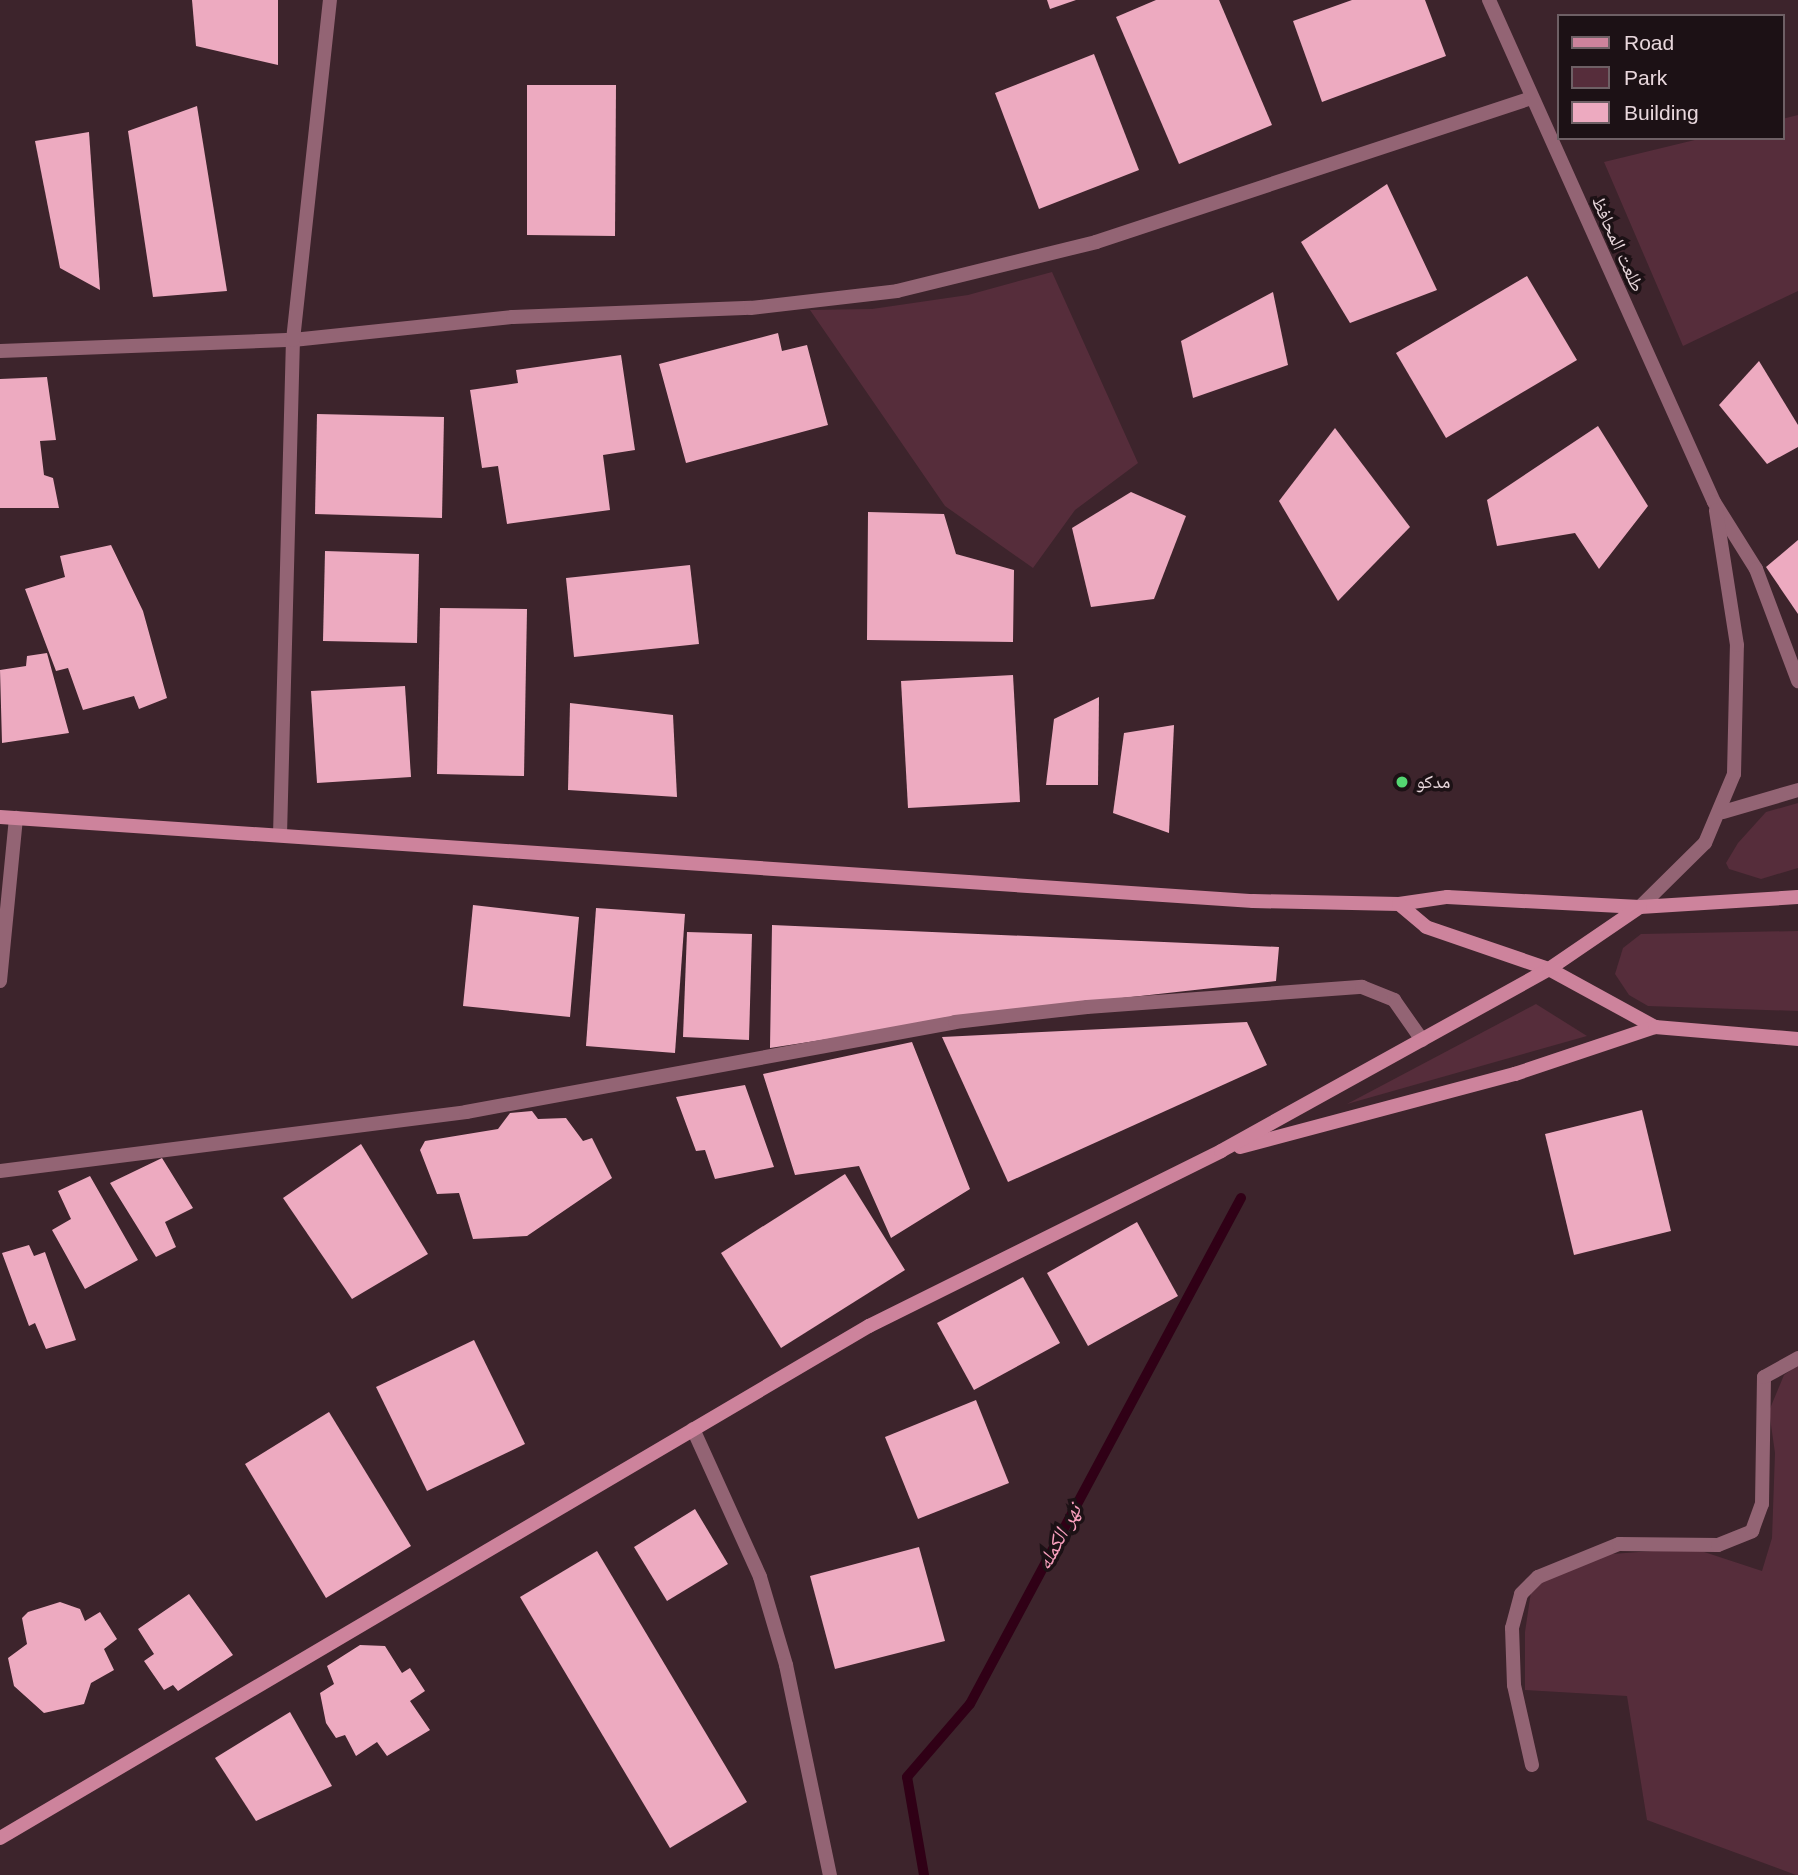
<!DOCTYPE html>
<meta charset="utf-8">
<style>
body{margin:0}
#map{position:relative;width:1798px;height:1875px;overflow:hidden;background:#3d242c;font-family:Helvetica,"Noto Naskh Arabic",sans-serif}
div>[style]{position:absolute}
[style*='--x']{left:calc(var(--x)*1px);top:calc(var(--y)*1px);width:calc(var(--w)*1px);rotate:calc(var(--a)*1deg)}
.green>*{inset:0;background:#562d3b}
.stream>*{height:10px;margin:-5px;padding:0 5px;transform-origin:5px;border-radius:5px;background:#300016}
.building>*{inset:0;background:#edaac0}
.minor>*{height:14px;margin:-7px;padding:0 7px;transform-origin:7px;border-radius:7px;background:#936474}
.tertiary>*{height:14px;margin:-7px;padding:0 7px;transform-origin:7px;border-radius:7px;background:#936474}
.secondary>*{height:14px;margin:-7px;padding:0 7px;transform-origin:7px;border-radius:7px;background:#cd839c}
.dots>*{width:19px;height:19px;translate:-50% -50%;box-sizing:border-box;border:4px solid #1c1115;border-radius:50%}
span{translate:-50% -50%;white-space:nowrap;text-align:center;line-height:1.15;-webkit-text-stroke:7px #1c1115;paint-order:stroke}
.street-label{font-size:19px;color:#e8d7dc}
.poi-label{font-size:19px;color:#e8d7dc}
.left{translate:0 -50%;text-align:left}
.water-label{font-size:21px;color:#f9a0be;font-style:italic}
.legend{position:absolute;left:1557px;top:14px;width:228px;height:126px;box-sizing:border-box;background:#1c1115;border:2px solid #6e6065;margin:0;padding:9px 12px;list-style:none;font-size:21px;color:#e8d7dc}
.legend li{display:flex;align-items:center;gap:14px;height:35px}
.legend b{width:35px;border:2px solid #6e6065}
</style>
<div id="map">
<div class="green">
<i style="clip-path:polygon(1798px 115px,1798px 291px,1683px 346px,1604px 162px,1703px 138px,1782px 138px,1782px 119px)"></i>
<i style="clip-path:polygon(1052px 272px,1138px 463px,1075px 510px,1033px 568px,945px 506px,810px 310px,872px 309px,968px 295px)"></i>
<i style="clip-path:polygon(1798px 803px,1798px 868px,1761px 879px,1729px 869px,1726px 863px,1738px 843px,1766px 812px)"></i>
<i style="clip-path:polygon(1798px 931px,1798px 1011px,1648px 1006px,1629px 995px,1615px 974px,1623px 948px,1641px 934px)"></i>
<i style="clip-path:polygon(1536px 1004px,1587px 1036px,1347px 1104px)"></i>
<i style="clip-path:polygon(1798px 1365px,1798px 1875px,1796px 1875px,1647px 1820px,1627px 1696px,1525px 1690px,1525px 1632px,1532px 1585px,1599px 1555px,1692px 1548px,1762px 1571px,1772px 1538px,1775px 1453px,1769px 1411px,1784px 1375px)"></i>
</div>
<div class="stream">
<i style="--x:924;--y:1875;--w:99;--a:-99.8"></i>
<i style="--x:907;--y:1777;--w:96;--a:-49.2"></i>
<i style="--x:970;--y:1704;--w:574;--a:-61.83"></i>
</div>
<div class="building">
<i style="clip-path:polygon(192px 0,278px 0,278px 65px,196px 46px)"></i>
<i style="clip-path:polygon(1047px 0,1076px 0,1050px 9px)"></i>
<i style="clip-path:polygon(1156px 0,1219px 0,1272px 125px,1179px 164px,1116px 17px)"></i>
<i style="clip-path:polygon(1352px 0,1425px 0,1446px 56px,1322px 102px,1293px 21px)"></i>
<i style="clip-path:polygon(1094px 54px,1139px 170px,1039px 209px,995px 93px)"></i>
<i style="clip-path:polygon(527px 85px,616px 85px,615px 236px,527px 235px)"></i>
<i style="clip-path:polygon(197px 106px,227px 291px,153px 297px,128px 131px)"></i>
<i style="clip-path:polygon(89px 132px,100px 290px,60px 268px,35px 141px)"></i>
<i style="clip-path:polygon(1387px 184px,1437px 290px,1350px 323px,1301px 242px)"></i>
<i style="clip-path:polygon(1527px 276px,1577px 360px,1446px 438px,1396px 353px)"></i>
<i style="clip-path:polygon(1273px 292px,1288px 365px,1193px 398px,1181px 341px)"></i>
<i style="clip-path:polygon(778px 333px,782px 351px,807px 345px,828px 425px,686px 463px,659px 364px)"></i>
<i style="clip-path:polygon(621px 355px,635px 450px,603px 455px,610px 510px,507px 524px,498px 466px,482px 468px,470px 390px,518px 383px,516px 370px)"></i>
<i style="clip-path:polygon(1759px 361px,1798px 425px,1798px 447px,1767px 464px,1719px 405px)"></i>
<i style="clip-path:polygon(47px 377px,56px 440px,40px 441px,44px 475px,53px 478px,59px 508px,0 508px,0 379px)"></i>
<i style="clip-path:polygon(317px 414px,444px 417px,442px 518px,315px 514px)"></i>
<i style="clip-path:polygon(1598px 426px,1648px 506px,1599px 569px,1575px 533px,1497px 546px,1487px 500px)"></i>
<i style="clip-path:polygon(1335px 428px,1410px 527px,1338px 601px,1279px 501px)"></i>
<i style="clip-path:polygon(1131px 492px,1186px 516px,1154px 599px,1091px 607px,1072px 528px)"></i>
<i style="clip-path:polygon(868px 512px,944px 514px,956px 554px,1014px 570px,1013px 642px,867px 640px)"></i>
<i style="clip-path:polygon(1798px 540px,1798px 614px,1766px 567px)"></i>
<i style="clip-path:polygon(111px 545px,143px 611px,167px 698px,139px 709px,134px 696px,83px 710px,68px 668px,56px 671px,25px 589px,65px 577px,60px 556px)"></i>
<i style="clip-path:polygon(325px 551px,419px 554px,417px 643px,323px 641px)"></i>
<i style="clip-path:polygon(690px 565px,699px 644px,574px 657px,566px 578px)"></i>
<i style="clip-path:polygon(440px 608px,527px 609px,524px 776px,437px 774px)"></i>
<i style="clip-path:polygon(47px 653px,69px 733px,2px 743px,0 670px,26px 666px,27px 656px)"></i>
<i style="clip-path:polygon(1013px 675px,1020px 802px,908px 808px,901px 681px)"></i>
<i style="clip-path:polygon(405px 686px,411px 777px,317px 783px,311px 691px)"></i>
<i style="clip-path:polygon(1099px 697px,1098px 785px,1046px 785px,1054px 719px)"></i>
<i style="clip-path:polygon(570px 703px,673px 715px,677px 797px,568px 790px)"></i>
<i style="clip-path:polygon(1174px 725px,1169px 833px,1113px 813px,1124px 733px)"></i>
<i style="clip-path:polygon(473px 905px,579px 917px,570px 1017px,463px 1006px)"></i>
<i style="clip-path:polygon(596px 908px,685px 914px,675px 1053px,586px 1046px)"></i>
<i style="clip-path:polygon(772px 925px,1279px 947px,1276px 981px,1022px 1009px,770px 1048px)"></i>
<i style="clip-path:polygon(687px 932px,752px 934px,749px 1040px,683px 1037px)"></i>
<i style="clip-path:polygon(1247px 1022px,1267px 1065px,1008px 1182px,942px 1037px)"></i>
<i style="clip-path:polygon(912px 1042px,970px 1189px,891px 1238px,859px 1166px,795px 1175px,763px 1074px)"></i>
<i style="clip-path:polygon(745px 1085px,774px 1167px,715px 1179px,705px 1150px,696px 1151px,676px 1097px)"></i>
<i style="clip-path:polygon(1642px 1110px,1671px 1231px,1574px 1255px,1545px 1134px)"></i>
<i style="clip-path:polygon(532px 1111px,538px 1119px,566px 1118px,583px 1141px,592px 1138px,612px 1178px,527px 1236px,473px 1239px,459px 1193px,437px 1194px,420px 1150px,425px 1141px,498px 1129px,510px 1113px)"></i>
<i style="clip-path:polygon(361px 1144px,428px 1254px,352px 1299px,283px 1198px)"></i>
<i style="clip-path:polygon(162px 1158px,193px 1208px,165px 1222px,176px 1247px,156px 1257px,110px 1183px)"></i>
<i style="clip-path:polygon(845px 1174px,905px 1270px,781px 1348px,721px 1253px)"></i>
<i style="clip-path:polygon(90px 1176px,138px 1260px,85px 1289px,52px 1230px,71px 1219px,58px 1191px)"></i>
<i style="clip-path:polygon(1137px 1222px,1178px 1296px,1088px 1346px,1047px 1273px)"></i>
<i style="clip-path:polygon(29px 1245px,34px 1256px,45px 1252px,76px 1340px,46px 1349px,35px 1323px,29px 1326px,2px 1253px)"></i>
<i style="clip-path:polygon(1023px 1277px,1060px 1343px,974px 1390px,937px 1323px)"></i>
<i style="clip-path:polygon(474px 1340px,525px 1444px,427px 1491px,376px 1387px)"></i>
<i style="clip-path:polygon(976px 1400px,1009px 1483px,918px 1519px,885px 1437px)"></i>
<i style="clip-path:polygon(329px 1412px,411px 1546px,326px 1598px,245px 1464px)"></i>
<i style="clip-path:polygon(695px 1509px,728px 1564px,667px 1601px,634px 1547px)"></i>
<i style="clip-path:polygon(919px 1547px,945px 1641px,835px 1669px,810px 1576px)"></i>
<i style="clip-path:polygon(597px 1551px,747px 1802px,670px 1848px,520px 1597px)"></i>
<i style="clip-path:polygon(189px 1594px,233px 1655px,178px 1691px,173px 1685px,164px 1690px,144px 1661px,154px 1654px,138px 1629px)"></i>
<i style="clip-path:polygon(60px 1602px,80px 1609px,85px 1621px,100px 1612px,117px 1639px,104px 1649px,114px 1670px,91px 1683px,84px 1704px,44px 1713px,14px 1686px,8px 1658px,27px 1644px,22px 1618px,28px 1612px)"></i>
<i style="clip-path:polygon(360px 1645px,385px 1646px,402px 1673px,410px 1668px,425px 1691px,410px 1701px,430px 1730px,387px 1756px,377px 1742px,356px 1756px,345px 1735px,336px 1738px,326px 1723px,320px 1693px,334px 1684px,327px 1666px)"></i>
<i style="clip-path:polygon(290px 1712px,332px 1786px,256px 1821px,215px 1758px)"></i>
</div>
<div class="minor">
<i style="--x:0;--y:351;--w:293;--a:-2.2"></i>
<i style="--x:293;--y:340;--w:221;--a:-6"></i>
<i style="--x:513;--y:317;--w:238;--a:-2.2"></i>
<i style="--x:751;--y:308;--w:147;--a:-6.6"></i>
<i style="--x:897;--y:291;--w:205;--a:-13.8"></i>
<i style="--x:1096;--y:242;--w:459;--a:-18.3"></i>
<i style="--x:280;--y:835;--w:495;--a:-88.5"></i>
<i style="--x:293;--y:340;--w:342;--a:-83.8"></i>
<i style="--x:0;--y:981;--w:164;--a:-84.4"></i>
<i style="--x:0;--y:1171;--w:470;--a:-7.2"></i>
<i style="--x:466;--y:1112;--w:497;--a:-10.4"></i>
<i style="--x:955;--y:1022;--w:133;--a:-6.5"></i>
<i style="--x:1087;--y:1007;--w:276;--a:-4.2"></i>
<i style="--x:1362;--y:987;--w:35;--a:22"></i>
<i style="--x:1394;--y:1000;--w:49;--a:55"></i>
<i style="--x:693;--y:1429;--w:162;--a:65.6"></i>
<i style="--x:760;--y:1577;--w:92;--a:73.5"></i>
<i style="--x:786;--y:1665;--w:215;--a:78.2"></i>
<i style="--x:1532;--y:1765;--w:82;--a:-102.7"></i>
<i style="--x:1514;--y:1685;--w:57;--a:-92"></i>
<i style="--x:1512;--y:1628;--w:35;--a:-75"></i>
<i style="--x:1521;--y:1594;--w:24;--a:-45"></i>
<i style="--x:1538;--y:1577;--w:87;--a:-22.2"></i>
<i style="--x:1619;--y:1544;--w:99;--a:0.6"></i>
<i style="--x:1718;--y:1545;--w:37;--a:-22"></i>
<i style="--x:1752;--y:1531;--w:29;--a:-70"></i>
<i style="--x:1762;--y:1504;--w:127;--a:-89.1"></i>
<i style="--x:1764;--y:1377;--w:39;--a:-29"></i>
</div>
<div class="tertiary">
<i style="--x:1489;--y:0;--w:550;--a:65.86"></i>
<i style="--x:1714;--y:502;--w:79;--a:57.9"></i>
<i style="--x:1756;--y:569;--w:120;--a:69.4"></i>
<i style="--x:1723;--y:812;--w:78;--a:-16.3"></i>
<i style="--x:1640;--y:907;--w:91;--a:-44.6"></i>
<i style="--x:1705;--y:843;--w:75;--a:-67.2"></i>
<i style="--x:1734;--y:774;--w:129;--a:-88.7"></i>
<i style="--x:1737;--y:645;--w:136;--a:-98.9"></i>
</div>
<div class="secondary">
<i style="--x:0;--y:817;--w:1256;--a:3.84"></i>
<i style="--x:1253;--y:901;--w:146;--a:1.2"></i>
<i style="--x:1399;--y:904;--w:49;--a:-8.3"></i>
<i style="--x:1447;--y:897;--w:193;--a:3"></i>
<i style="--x:1640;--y:907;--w:158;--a:-3.6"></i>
<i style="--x:1399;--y:904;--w:35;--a:40"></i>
<i style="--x:1426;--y:927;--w:130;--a:18.9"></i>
<i style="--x:1549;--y:969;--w:121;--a:28.7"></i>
<i style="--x:1240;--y:1147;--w:285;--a:-14.9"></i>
<i style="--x:1515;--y:1074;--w:148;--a:-18.6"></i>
<i style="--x:1655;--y:1027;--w:144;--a:4.8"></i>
<i style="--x:0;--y:1838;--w:1009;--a:-30.51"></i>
<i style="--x:869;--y:1326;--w:393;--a:-26.4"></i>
<i style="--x:1221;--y:1151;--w:375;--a:-29"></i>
<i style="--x:1549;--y:969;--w:110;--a:-34.3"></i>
</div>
<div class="dots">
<i style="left:1402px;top:782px;background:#54d672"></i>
</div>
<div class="street-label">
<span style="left:1618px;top:244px;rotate:66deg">طلعت المحافظ</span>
</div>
<div class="poi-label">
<span class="left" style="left:1416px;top:782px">مدكو</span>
</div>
<div class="water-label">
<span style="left:1059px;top:1537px;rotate:-62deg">نهر الكمله</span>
</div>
<ul class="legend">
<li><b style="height:9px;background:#cd839c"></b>Road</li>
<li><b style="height:19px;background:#562d3b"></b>Park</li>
<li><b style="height:19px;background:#edaac0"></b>Building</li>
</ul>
</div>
